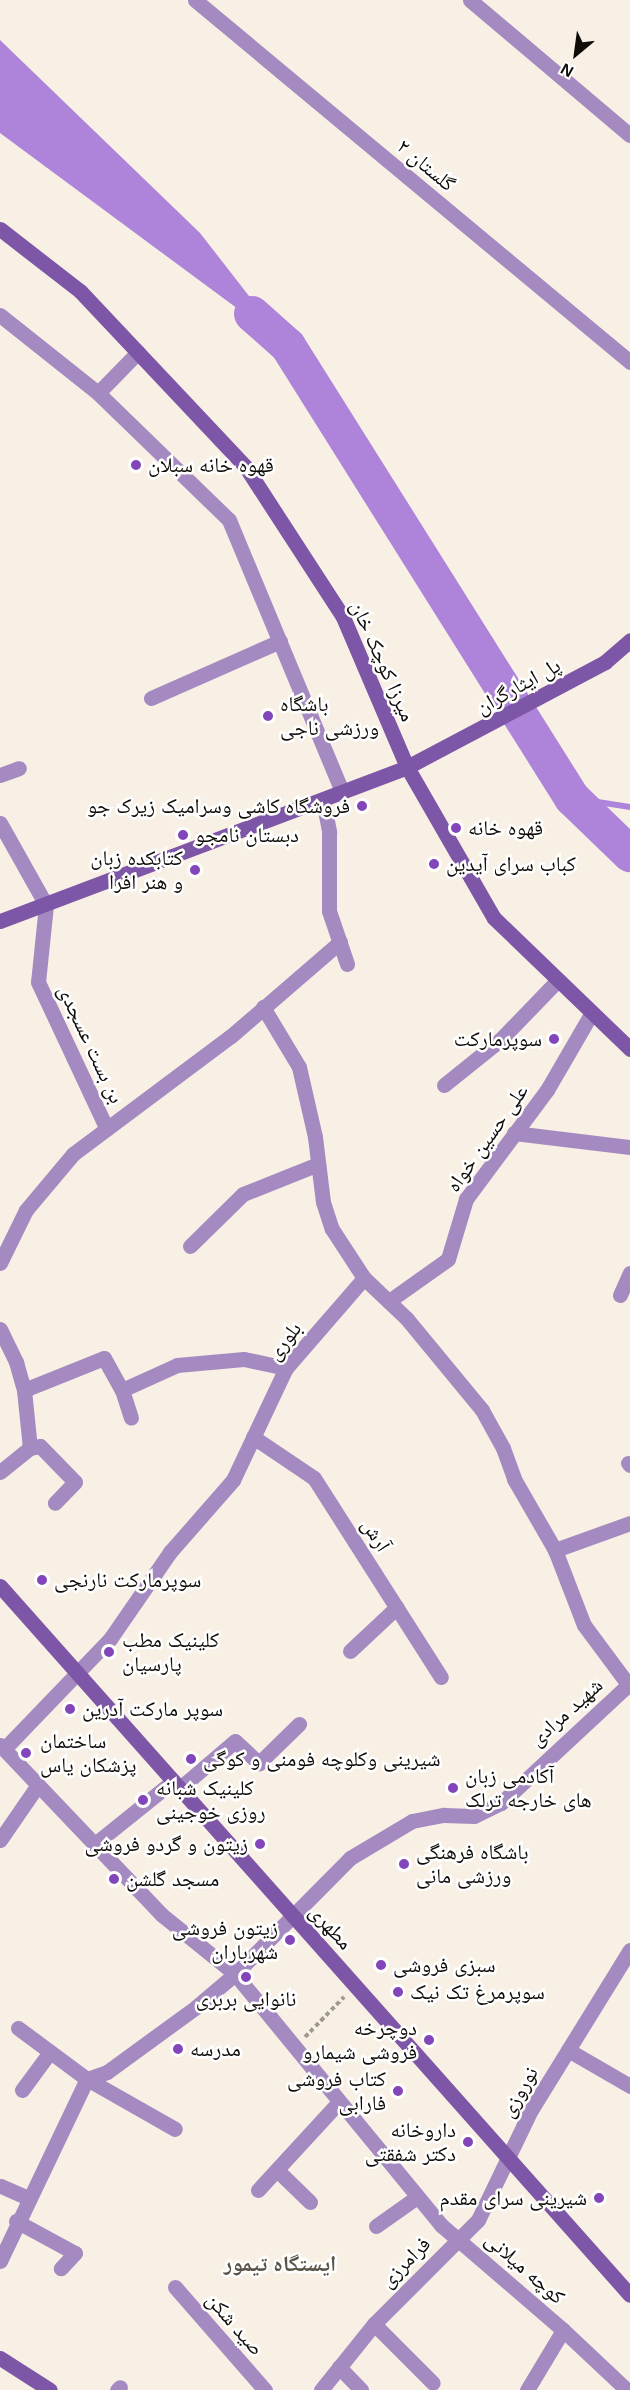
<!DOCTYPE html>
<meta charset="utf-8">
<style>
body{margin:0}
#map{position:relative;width:630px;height:2390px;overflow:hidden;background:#f8f0e4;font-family:Arial,"Noto Naskh Arabic",sans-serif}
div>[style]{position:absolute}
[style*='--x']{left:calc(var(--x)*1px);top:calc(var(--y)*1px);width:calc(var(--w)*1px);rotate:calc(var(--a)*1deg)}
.water>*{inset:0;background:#ad84d9}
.stream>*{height:6px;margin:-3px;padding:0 3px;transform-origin:3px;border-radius:3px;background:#ad84d9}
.river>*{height:36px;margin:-18px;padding:0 18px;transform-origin:18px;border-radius:18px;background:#ad84d9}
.path>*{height:4px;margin-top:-2px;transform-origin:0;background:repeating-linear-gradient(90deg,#a09a91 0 4.5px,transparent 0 7.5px)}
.street>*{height:15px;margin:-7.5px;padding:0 7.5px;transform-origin:7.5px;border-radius:7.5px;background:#a48ac1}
.secondary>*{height:15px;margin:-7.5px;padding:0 7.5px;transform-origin:7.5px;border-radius:7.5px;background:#7e56a7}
.dots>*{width:16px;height:16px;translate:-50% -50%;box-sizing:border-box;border:3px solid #fff;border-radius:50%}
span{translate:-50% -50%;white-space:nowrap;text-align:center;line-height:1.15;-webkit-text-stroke:5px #fff;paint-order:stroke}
.street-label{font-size:21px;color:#0f0c08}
.poi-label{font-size:21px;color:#0f0c08}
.left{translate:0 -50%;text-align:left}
.right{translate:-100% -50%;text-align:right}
.neighbourhood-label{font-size:22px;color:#595348;font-weight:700}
.north{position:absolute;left:546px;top:24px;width:60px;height:60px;-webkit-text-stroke:4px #fff;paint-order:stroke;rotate:209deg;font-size:16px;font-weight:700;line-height:24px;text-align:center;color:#0f0c08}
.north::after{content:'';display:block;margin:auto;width:21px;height:27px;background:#0f0c08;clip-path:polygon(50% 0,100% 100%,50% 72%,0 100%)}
</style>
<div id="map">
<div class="water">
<i style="clip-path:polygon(0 40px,200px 233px,288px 346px,0 133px)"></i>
</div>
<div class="stream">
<i style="--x:572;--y:798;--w:59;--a:8.8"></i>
</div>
<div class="river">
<i style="--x:252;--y:314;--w:48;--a:41.6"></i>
<i style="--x:288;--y:346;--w:534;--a:57.86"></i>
<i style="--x:572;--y:798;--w:81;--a:44"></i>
</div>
<div class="path">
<i style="--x:305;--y:2037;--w:56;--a:-45.7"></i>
</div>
<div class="street">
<i style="--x:195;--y:0;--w:566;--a:39.77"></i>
<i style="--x:470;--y:0;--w:209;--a:40.2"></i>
<i style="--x:0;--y:315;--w:125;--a:38.5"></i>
<i style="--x:98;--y:393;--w:182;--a:44.1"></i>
<i style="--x:229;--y:520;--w:294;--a:67.4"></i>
<i style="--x:98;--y:393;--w:57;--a:-45.7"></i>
<i style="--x:151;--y:698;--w:141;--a:-23.8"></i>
<i style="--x:0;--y:775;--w:20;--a:-20"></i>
<i style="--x:323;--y:800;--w:33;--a:79"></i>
<i style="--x:329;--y:832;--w:79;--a:90"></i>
<i style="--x:329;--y:911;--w:56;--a:71.2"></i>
<i style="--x:0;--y:823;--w:94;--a:60.7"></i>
<i style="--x:46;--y:905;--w:77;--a:95.9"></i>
<i style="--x:38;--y:982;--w:162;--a:64.9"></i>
<i style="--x:263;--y:1007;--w:70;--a:59"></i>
<i style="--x:299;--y:1067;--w:72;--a:77.1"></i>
<i style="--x:315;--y:1137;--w:65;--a:83"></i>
<i style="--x:323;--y:1202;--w:28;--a:72"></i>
<i style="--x:332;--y:1229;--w:59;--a:56.9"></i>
<i style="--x:364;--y:1278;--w:59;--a:43.6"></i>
<i style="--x:407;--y:1319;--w:118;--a:50.5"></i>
<i style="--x:482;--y:1410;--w:43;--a:61.1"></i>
<i style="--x:503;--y:1448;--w:33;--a:70"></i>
<i style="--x:514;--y:1479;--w:82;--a:60"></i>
<i style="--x:444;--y:1085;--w:72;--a:-38.8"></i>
<i style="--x:500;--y:1040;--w:82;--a:-46"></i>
<i style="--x:514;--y:1133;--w:117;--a:6.9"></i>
<i style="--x:190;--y:1246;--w:74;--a:-44.5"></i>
<i style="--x:243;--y:1194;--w:81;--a:-21.8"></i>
<i style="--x:0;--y:1263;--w:59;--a:-63.9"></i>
<i style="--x:26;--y:1210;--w:73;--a:-50"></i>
<i style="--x:73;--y:1154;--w:197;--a:-36.8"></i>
<i style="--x:231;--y:1036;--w:144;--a:-40.8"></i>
<i style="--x:620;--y:1295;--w:24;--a:-66"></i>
<i style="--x:389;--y:1301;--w:72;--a:-35.4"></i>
<i style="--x:448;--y:1259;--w:63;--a:-73.3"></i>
<i style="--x:466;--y:1199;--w:136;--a:-53.4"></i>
<i style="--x:547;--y:1090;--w:88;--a:-59.9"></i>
<i style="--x:0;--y:1329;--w:37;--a:64"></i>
<i style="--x:16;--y:1362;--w:29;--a:74"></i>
<i style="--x:24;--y:1390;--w:58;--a:84.1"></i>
<i style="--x:24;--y:1390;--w:86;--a:-21.8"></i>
<i style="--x:104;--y:1358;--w:37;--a:61"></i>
<i style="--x:122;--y:1390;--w:29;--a:72"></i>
<i style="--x:122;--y:1390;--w:60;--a:-24.4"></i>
<i style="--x:177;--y:1365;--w:67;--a:-5.1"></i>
<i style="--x:244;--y:1359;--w:43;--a:12.1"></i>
<i style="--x:253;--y:1437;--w:73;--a:33.9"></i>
<i style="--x:314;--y:1478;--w:236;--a:57.5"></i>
<i style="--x:628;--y:1463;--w:3;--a:45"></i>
<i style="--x:0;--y:1472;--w:38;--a:-39"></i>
<i style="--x:30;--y:1448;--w:10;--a:-11"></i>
<i style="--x:40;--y:1446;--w:50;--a:45.8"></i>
<i style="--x:75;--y:1482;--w:29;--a:134"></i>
<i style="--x:630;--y:1523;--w:80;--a:160.2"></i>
<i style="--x:555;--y:1550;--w:80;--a:68.9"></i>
<i style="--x:584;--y:1625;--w:77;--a:53.4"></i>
<i style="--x:350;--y:1651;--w:64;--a:-43.1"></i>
<i style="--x:0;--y:1745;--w:235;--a:46.4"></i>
<i style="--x:162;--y:1915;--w:94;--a:38.9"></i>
<i style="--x:235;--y:1974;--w:325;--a:50.6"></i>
<i style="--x:441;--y:2225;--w:161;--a:40.7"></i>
<i style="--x:6;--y:1747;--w:150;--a:-46.1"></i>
<i style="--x:110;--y:1639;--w:106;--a:-55.4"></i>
<i style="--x:170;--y:1552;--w:96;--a:-48.8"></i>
<i style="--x:233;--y:1480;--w:124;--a:-64.7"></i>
<i style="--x:286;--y:1368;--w:119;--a:-49.1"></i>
<i style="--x:180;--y:1788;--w:72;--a:-40.5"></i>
<i style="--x:235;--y:1741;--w:33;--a:43"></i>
<i style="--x:259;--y:1763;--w:56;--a:-44.3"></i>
<i style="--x:0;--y:1840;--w:67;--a:-55.4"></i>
<i style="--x:96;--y:1843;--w:99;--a:-38.8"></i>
<i style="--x:18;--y:2028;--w:86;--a:36.5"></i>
<i style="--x:87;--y:2079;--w:101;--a:29.6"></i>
<i style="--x:568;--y:2050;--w:72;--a:30.1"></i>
<i style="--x:22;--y:2090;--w:47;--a:-53.6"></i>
<i style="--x:277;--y:2170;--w:46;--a:44.1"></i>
<i style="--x:1;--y:2186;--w:30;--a:24"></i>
<i style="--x:258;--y:2190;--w:118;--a:-47.4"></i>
<i style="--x:16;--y:2221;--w:67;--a:28.5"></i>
<i style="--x:75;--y:2253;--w:21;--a:133"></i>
<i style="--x:376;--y:2226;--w:50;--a:-35.3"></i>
<i style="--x:0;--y:2261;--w:202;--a:-64.5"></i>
<i style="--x:87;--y:2079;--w:21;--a:-19"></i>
<i style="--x:107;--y:2072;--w:110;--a:-36.1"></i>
<i style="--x:196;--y:2007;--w:51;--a:-40.2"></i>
<i style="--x:235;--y:1974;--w:163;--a:-45.2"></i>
<i style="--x:350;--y:1858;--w:72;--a:-30.8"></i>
<i style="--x:412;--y:1821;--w:33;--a:-11"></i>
<i style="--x:444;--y:1815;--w:30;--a:2"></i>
<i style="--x:474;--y:1816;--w:30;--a:-26"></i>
<i style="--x:501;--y:1803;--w:176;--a:-42.9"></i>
<i style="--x:175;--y:2287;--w:137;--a:48.9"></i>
<i style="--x:374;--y:2324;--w:83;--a:45"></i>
<i style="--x:339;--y:2367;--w:32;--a:46"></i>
<i style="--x:117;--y:2390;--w:4;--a:-45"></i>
<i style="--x:321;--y:2390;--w:85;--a:-51.2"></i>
<i style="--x:374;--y:2324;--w:147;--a:-45"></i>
<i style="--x:478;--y:2220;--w:122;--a:-64.3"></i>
<i style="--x:531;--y:2110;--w:188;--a:-58.3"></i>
<i style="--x:527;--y:2390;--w:70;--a:-59"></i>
<i style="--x:563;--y:2330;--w:88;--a:43.2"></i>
</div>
<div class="secondary">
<i style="--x:0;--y:229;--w:101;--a:37.8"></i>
<i style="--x:80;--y:291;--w:241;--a:46.7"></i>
<i style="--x:245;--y:466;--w:180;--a:57"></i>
<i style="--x:343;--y:617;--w:163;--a:66.9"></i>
<i style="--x:407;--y:767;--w:174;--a:60.1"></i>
<i style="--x:494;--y:918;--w:189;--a:43.9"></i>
<i style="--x:0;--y:921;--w:435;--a:-20.7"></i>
<i style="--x:407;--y:767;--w:224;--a:-27.9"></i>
<i style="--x:605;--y:662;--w:33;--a:-41"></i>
<i style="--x:0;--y:1586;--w:948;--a:48.38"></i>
<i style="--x:0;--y:2358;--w:59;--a:32.6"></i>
</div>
<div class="dots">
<i style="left:136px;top:465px;background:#8345ba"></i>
<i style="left:268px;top:716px;background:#8345ba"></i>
<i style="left:362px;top:806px;background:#8345ba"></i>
<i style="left:456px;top:828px;background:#8345ba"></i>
<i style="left:183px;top:835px;background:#8345ba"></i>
<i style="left:434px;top:864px;background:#8345ba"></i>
<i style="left:195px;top:870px;background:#8345ba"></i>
<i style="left:554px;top:1039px;background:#8345ba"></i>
<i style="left:42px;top:1580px;background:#8345ba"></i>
<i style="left:109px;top:1652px;background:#8345ba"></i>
<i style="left:70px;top:1709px;background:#8345ba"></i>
<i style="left:26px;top:1753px;background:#8345ba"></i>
<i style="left:191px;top:1759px;background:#8345ba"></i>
<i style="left:453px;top:1788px;background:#8345ba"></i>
<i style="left:143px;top:1800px;background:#8345ba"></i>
<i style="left:260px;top:1844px;background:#8345ba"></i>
<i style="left:404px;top:1864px;background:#8345ba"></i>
<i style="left:114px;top:1879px;background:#8345ba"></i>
<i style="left:290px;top:1940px;background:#8345ba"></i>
<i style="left:381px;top:1965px;background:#8345ba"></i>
<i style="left:246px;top:1977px;background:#8345ba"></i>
<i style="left:398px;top:1992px;background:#8345ba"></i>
<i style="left:429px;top:2040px;background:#8345ba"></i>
<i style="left:178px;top:2049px;background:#8345ba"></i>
<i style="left:398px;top:2091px;background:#8345ba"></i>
<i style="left:468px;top:2142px;background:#8345ba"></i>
<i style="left:599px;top:2198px;background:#8345ba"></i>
</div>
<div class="street-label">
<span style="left:426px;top:165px;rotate:40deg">گلستان ۲</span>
<span style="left:383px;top:661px;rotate:66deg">میرزا کوچک خان</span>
<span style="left:518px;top:686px;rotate:-29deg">پل ایثارگران</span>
<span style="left:91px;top:1044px;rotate:65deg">بن بست عسجدی</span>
<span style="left:487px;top:1138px;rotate:-55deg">علی حسین خواه</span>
<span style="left:284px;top:1341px;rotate:-52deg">بلوری</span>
<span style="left:376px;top:1535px;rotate:58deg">آرش</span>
<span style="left:566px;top:1712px;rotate:-42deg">شهید مرادی</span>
<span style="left:331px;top:1927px;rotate:48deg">مطهری</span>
<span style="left:519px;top:2092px;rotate:-60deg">نوروزی</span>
<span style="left:405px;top:2262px;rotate:-45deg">فرامرزی</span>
<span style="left:525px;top:2268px;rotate:41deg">کوچه میلانی</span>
<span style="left:235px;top:2324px;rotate:49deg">صید شکن</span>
</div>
<div class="poi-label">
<span class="left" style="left:148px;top:465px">قهوه خانه سبلان</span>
<span class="left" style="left:280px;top:716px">باشگاه<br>ورزشی ناجی</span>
<span class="right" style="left:350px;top:806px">فروشگاه کاشی وسرامیک زیرک جو</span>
<span class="left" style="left:468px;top:828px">قهوه خانه</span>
<span class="left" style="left:195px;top:835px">دبستان نامجو</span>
<span class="right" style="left:183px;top:870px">کتابکده زبان<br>و هنر افرا</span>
<span class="left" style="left:446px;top:864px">کباب سرای آیدین</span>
<span class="right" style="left:542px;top:1039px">سوپرمارکت</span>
<span class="left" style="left:54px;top:1580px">سوپرمارکت نارنجی</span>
<span class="left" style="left:122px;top:1652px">کلینیک مطب<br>پارسیان</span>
<span class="left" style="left:82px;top:1709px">سوپر مارکت آدرین</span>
<span class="left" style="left:40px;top:1753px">ساختمان<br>پزشکان یاس</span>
<span class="left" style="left:203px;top:1759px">شیرینی وکلوچه فومنی و کوگی</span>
<span class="left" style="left:465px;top:1788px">آکادمی زبان<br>های خارجه ترلک</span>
<span class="left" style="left:156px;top:1800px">کلینیک شبانه<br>روزی خوجینی</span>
<span class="right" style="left:248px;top:1844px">زیتون و گردو فروشی</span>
<span class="left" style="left:416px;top:1864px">باشگاه فرهنگی<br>ورزشی مانی</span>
<span class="left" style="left:126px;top:1879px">مسجد گلشن</span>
<span class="right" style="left:278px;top:1940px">زیتون فروشی<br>شهرباران</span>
<span class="left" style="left:393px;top:1965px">سبزی فروشی</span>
<span class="left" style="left:410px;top:1992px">سوپرمرغ تک نیک</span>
<span style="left:246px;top:1999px">نانوایی بربری</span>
<span class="right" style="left:417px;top:2040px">دوچرخه<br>فروشی شیمارو</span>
<span class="left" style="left:190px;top:2049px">مدرسه</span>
<span class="right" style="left:386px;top:2091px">کتاب فروشی<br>فارابی</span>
<span class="right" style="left:456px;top:2142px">داروخانه<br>دکتر شفقتی</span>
<span class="right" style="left:587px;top:2198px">شیرینی سرای مقدم</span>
</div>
<div class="neighbourhood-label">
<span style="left:280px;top:2264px">ایستگاه تیمور</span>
</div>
<div class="north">N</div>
</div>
